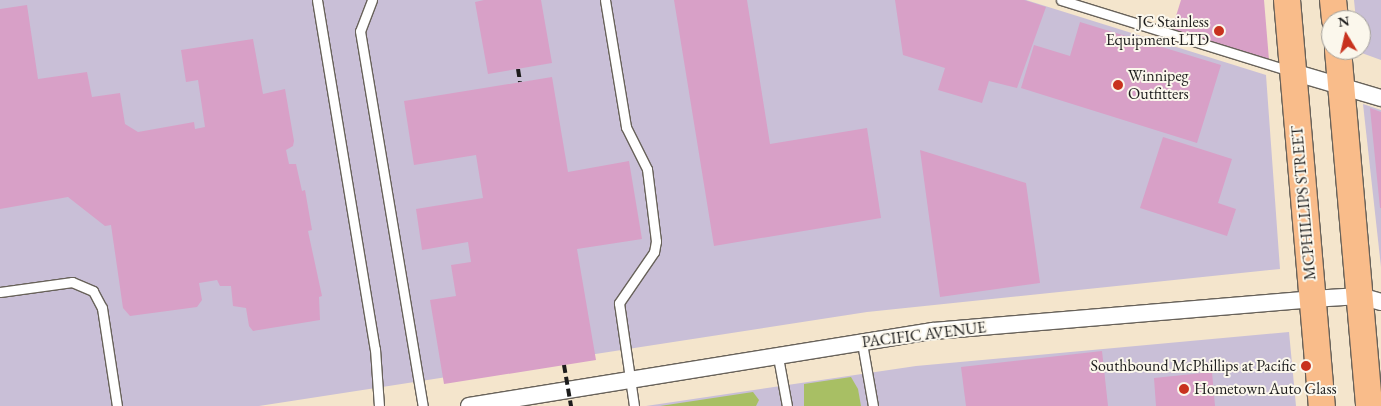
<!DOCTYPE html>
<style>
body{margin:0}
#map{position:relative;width:1381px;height:406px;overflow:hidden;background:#f4e5cc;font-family:"EB Garamond",serif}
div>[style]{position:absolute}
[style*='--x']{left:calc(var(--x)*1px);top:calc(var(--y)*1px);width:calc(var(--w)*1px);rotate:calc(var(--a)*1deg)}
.industrial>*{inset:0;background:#c9bfd7}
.green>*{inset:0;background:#a8bf64}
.building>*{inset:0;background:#d8a0c7}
.roads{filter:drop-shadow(1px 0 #68625a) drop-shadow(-1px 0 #68625a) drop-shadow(0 1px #68625a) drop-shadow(0 -1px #68625a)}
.service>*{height:9px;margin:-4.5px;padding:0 4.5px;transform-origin:4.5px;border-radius:4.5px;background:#fff}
.minor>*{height:16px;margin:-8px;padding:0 8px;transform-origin:8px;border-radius:8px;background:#fff}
.primary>*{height:26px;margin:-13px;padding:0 13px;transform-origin:13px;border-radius:13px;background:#f9bc8a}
.rail>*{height:4px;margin-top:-2px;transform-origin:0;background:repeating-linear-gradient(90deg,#1c1c1c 0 8px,transparent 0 12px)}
.dots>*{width:14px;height:14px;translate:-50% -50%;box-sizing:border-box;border:2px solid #fbf7ec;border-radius:50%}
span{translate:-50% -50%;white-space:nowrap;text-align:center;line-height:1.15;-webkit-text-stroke:4px #fbf7ec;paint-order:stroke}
.poi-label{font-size:16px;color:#1c1c1c}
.right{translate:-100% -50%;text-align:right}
.left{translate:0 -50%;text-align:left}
.street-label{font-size:16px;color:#1c1c1c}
.north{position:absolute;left:1321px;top:10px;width:50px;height:50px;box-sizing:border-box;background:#fbf7ec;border:1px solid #a29f99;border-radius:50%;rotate:351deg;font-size:14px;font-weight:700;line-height:20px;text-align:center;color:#1c1c1c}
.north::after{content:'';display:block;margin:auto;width:18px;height:22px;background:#c8321e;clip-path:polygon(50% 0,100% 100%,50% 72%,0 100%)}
</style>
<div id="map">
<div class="industrial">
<i style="clip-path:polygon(0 0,1026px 0,1266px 75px,1280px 269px,867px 312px,259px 406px,0 406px)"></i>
<i style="clip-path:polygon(1354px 0,1381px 0,1381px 60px,1359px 52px,1361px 20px,1356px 20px)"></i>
<i style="clip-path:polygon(1363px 104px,1381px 110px,1381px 267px)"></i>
<i style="clip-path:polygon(1289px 332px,1296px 406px,646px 406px,916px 366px)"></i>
</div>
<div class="green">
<i style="clip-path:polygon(851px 377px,858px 389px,861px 406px,804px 406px,804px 384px)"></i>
<i style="clip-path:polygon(753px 392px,759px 400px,756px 406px,660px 406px)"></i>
</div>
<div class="building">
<i style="clip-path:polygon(484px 0,541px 0,552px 63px,488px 74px,475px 2px)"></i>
<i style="clip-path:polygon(674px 0,747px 0,770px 144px,867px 128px,881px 218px,714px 246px)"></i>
<i style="clip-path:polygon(895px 0,1024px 0,1046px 7px,1017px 88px,989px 81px,982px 103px,938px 90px,945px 68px,903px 55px)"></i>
<i style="clip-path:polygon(1181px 0,1264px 0,1269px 60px,1172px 29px)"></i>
<i style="clip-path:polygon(27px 5px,38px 79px,87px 72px,92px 97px,120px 93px,125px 124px,138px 132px,194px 122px,195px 129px,205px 127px,198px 80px,186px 82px,181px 50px,253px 39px,263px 94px,285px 89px,294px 141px,293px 146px,286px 150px,289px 164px,296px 164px,302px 191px,305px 190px,312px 230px,308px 231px,322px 296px,319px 297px,320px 320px,253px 331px,249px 326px,246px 308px,233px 306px,231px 286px,220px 286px,217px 280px,199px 283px,202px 300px,197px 307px,130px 316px,123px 308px,111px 225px,105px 226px,68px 197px,0 209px,0 9px)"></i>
<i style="clip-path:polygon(1080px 22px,1221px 65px,1197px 143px,1021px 88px,1034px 45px,1070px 56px)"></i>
<i style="clip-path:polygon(552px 77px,568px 172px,629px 161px,642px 239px,577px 249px,596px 360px,444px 384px,430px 300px,456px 296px,451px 265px,471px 262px,468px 242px,422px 250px,416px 209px,483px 198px,476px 155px,414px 165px,404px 101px)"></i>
<i style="clip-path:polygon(1370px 108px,1381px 112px,1381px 208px,1380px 208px)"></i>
<i style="clip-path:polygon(1163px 137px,1232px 159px,1218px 203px,1236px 209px,1227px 236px,1140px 208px)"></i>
<i style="clip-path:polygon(920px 150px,1026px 183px,1040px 283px,940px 297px)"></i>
<i style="clip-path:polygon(1102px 351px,1108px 406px,966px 406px,961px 367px)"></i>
<i style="clip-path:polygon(1212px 372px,1215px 406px,1156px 406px,1154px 378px)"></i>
</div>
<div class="roads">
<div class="service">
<i style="--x:317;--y:0;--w:354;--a:80.6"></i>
<i style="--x:375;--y:349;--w:57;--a:86"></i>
<i style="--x:372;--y:0;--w:33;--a:111"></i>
<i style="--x:360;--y:31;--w:380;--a:80.5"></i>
<i style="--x:605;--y:0;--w:129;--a:80.6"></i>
<i style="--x:626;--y:127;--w:47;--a:63.4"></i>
<i style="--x:647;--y:169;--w:73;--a:82.9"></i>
<i style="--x:656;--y:241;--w:11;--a:100"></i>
<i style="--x:654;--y:252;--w:62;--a:124.5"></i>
<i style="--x:619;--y:303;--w:104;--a:81.7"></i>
<i style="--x:1061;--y:0;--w:241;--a:17.2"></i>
<i style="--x:0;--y:292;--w:73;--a:-7.9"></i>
<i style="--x:72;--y:282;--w:23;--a:23"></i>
<i style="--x:93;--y:291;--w:19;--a:62"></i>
<i style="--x:102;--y:308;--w:99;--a:81.3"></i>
<i style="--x:862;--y:343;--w:64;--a:80.1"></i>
<i style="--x:778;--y:357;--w:50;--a:79.6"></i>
</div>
<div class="minor">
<i style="--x:1293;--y:72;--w:92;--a:16.5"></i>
<i style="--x:469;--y:406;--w:470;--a:-9.2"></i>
<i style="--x:933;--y:331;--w:380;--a:-4.8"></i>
<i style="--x:1312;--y:299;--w:48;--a:-3.6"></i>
<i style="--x:1360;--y:296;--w:22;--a:16"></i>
</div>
<div class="primary">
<i style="--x:1287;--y:0;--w:408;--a:85.1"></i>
<i style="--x:1333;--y:0;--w:20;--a:84"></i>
<i style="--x:1338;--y:50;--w:357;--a:85"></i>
</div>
</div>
<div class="rail">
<i style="--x:518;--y:69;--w:13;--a:81"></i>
<i style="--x:564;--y:365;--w:42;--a:80.3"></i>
</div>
<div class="dots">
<i style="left:1219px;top:31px;background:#c8321e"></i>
<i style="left:1118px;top:85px;background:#c8321e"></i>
<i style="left:1306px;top:366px;background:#c8321e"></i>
<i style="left:1184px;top:389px;background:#c8321e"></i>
</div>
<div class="poi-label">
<span class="right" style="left:1209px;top:31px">JC Stainless<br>Equipment LTD</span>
<span class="left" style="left:1128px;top:85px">Winnipeg<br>Outfitters</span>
<span class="right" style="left:1296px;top:366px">Southbound McPhillips at Pacific</span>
<span class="left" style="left:1194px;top:389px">Hometown Auto Glass</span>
</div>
<div class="street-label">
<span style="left:1304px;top:203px;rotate:-95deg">MCPHILLIPS STREET</span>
<span style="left:924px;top:335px;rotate:-7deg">PACIFIC AVENUE</span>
</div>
<div class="north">N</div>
</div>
